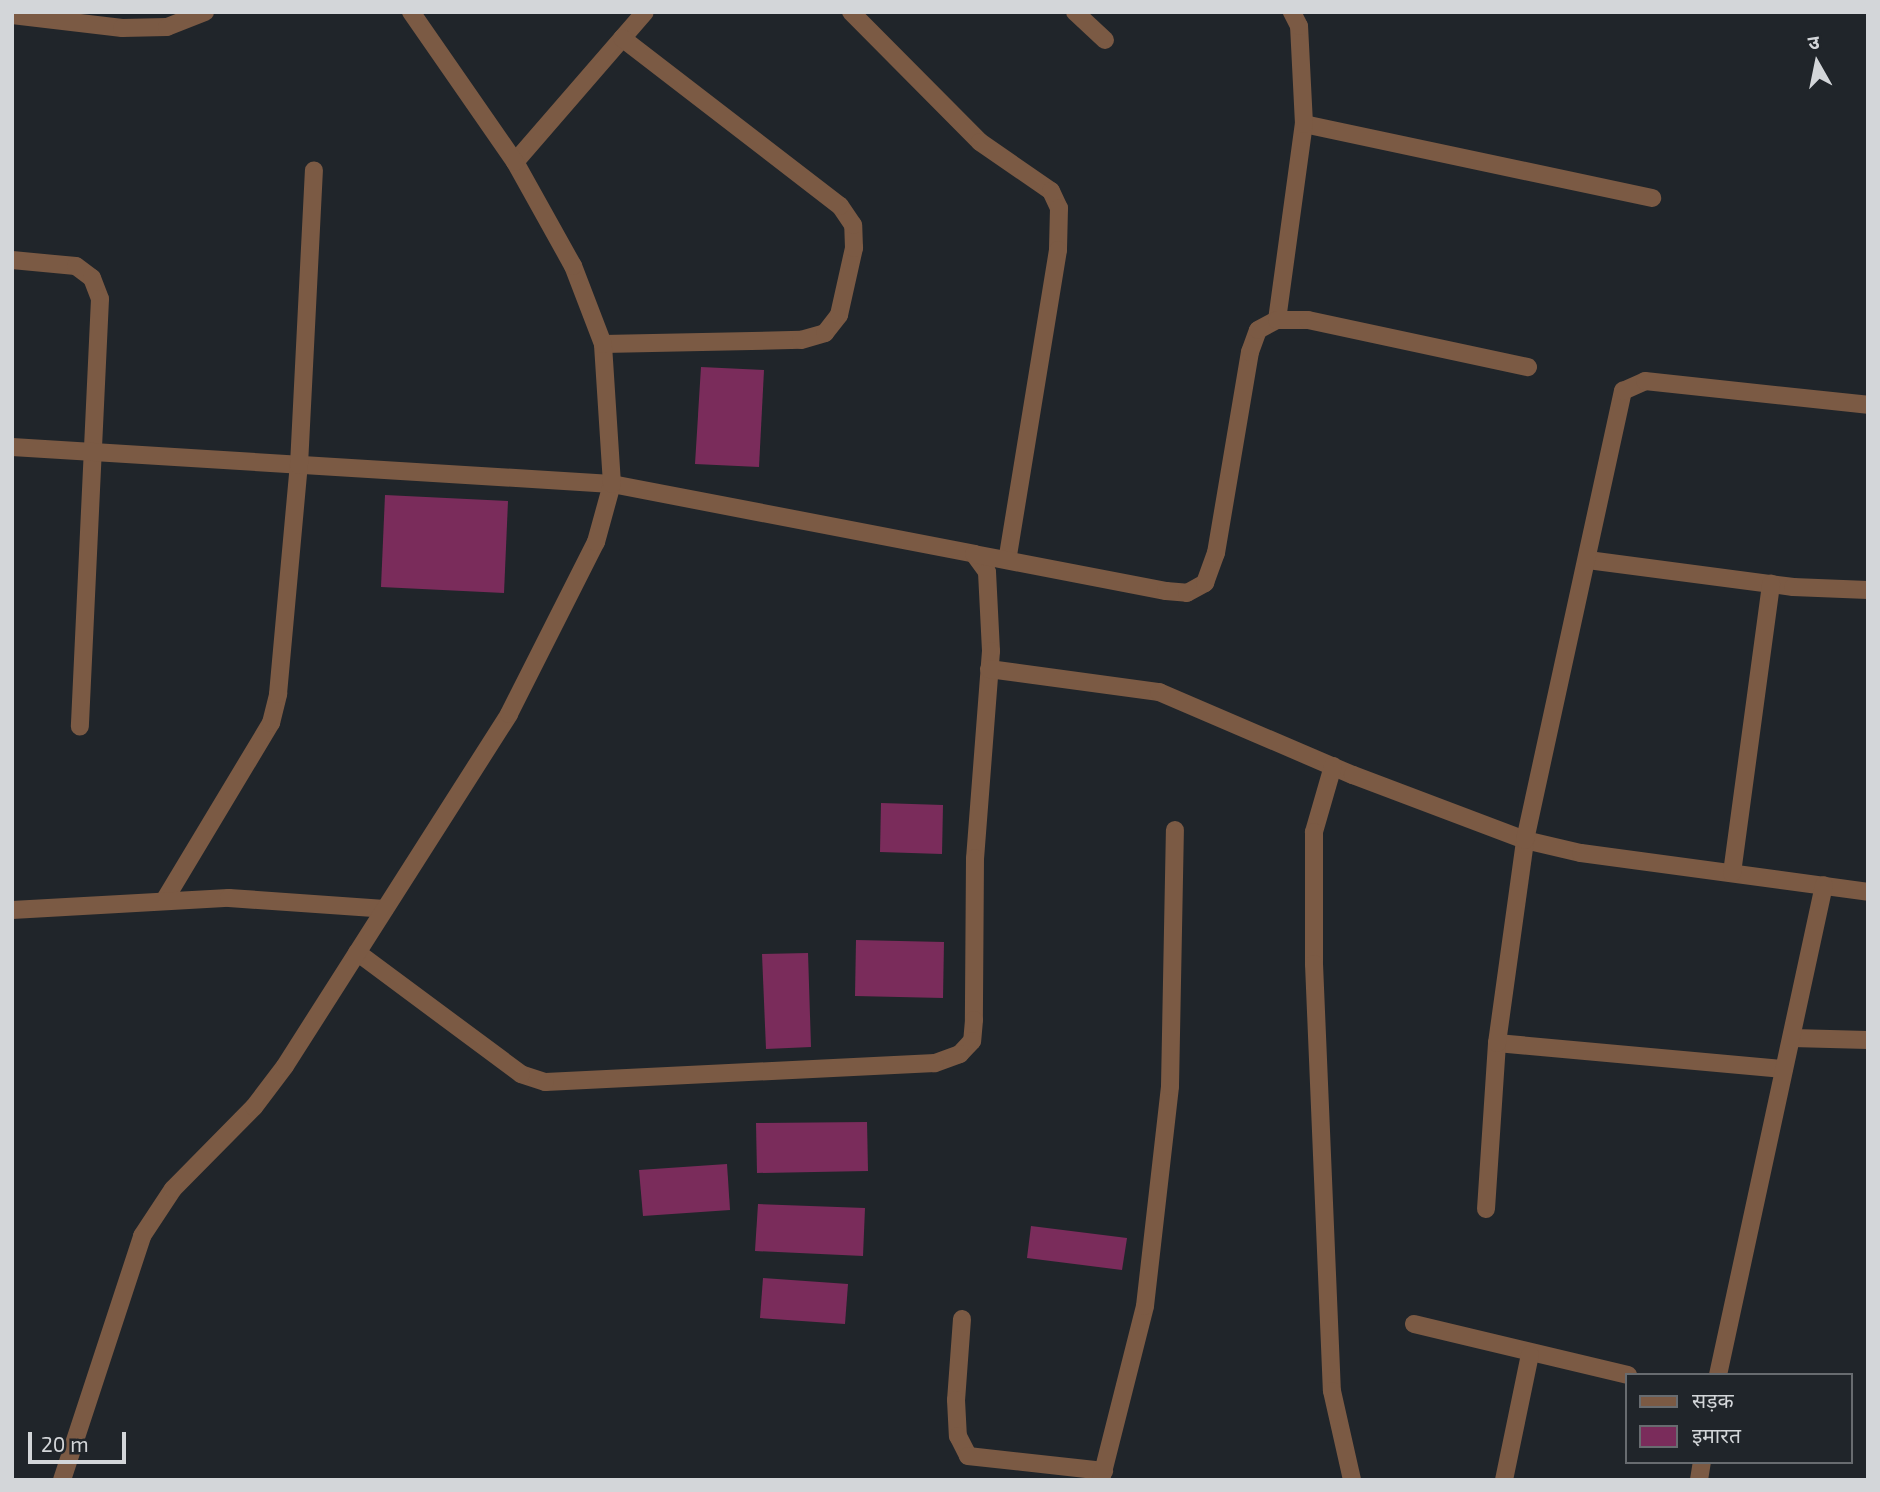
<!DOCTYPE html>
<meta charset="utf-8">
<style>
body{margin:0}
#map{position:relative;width:1880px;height:1492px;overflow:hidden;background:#20252a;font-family:"Exo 2","Noto Sans Devanagari",sans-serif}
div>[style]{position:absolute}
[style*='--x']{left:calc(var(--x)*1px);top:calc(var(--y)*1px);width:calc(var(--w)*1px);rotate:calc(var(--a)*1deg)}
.building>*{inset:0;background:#7a2c5b}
.minor>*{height:18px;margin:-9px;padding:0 9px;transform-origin:9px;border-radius:9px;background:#7b5a44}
span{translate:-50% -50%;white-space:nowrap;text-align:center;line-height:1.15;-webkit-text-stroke:5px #20252a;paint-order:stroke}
.frame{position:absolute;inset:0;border:14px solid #d3d6d9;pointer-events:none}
.legend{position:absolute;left:1625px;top:1373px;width:228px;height:91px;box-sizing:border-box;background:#20252a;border:2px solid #686c70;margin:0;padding:9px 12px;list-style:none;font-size:21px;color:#d3d6d9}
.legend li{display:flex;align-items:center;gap:14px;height:35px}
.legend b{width:35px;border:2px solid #686c70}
.north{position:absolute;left:1782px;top:28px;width:70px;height:70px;-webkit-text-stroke:5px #20252a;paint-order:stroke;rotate:351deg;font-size:19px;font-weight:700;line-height:28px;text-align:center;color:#d3d6d9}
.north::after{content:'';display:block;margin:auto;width:24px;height:32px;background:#d3d6d9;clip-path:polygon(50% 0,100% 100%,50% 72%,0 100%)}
.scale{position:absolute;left:28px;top:1432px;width:98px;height:32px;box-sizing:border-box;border:4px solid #d3d6d9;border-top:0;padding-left:9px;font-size:21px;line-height:24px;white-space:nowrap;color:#d3d6d9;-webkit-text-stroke:5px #20252a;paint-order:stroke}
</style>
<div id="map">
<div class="building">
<i style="clip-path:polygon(701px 367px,764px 370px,759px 467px,695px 464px)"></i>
<i style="clip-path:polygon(385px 495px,508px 501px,504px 593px,381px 587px)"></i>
<i style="clip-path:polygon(881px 803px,943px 805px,942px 854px,880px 852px)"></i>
<i style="clip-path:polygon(856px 940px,944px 942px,943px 998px,855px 996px)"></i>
<i style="clip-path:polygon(808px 953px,811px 1047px,766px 1049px,762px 954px)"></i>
<i style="clip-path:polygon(867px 1122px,868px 1171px,757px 1173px,756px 1123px)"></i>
<i style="clip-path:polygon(727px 1164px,730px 1210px,643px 1216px,639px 1170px)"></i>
<i style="clip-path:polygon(758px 1204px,865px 1208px,863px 1256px,755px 1251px)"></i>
<i style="clip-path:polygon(1031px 1226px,1127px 1238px,1122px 1270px,1027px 1258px)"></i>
<i style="clip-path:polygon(763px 1278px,848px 1284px,845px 1324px,760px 1318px)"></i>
</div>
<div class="minor">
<i style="--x:851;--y:12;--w:183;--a:45.2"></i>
<i style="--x:980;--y:142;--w:86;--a:34.6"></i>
<i style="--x:1051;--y:191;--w:19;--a:65"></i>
<i style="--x:1059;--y:208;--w:42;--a:91.4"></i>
<i style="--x:1058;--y:250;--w:314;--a:99.3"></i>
<i style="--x:1075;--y:12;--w:41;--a:43"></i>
<i style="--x:12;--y:15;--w:111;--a:6.7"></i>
<i style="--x:122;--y:28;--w:45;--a:-1.3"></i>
<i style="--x:167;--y:27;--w:41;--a:-21.5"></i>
<i style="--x:1304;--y:124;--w:356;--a:12"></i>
<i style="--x:515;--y:162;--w:198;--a:-49.1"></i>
<i style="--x:12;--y:260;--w:64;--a:5.4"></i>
<i style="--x:76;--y:266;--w:20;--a:37"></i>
<i style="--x:92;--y:278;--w:22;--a:69"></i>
<i style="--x:100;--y:299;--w:428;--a:92.7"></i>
<i style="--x:1277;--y:320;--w:198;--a:-82.2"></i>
<i style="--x:1304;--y:124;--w:98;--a:-92.9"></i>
<i style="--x:1299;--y:26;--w:16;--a:-117"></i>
<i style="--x:603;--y:344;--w:198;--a:-1.2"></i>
<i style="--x:801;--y:340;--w:25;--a:-16"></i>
<i style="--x:825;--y:333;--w:23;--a:-52"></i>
<i style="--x:839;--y:315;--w:69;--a:-77.4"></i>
<i style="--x:854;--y:248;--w:23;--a:-92"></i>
<i style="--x:853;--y:225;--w:23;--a:-124"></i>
<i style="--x:840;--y:206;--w:275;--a:-142.4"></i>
<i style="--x:12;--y:447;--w:601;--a:3.53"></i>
<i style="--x:612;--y:484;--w:369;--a:10.9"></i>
<i style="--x:974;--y:554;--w:22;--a:54"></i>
<i style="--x:987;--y:572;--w:79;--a:87.1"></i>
<i style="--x:991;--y:651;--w:208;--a:94.4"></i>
<i style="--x:975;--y:858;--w:162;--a:90.4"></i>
<i style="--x:974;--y:1020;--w:21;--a:95"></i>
<i style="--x:972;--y:1041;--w:18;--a:133"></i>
<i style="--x:960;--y:1054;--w:27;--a:160"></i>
<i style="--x:935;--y:1063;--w:390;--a:177.2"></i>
<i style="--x:545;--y:1082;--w:25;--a:-162"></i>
<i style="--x:521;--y:1074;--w:204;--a:-143.4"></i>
<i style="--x:974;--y:554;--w:196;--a:10.9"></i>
<i style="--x:1166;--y:591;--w:21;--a:5"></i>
<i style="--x:1187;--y:593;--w:21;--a:-29"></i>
<i style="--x:1205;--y:583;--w:32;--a:-70"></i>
<i style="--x:1216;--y:553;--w:204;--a:-80.4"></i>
<i style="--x:1250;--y:352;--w:23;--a:-70"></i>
<i style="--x:1258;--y:330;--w:21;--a:-28"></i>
<i style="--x:1277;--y:320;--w:31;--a:0"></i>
<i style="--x:1308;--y:320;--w:225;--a:12.1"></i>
<i style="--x:1588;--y:560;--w:207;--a:7.5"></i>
<i style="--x:1793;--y:587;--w:75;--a:2.3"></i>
<i style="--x:989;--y:669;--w:172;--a:7.7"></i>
<i style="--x:1159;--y:692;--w:211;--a:23.2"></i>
<i style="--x:1353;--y:775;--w:184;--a:20.7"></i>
<i style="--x:1525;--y:840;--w:57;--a:13.1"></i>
<i style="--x:1581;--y:853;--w:290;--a:7.7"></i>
<i style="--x:1333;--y:766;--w:69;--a:106.1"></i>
<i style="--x:1314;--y:832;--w:132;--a:90"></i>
<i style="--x:1314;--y:964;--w:427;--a:87.6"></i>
<i style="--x:1332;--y:1391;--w:91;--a:77.3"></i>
<i style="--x:1732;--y:873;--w:292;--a:-82.3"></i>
<i style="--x:164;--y:901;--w:208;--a:-59"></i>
<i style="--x:271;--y:723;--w:30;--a:-76"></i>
<i style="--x:278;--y:694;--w:230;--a:-84.8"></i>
<i style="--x:299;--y:465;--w:295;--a:-87.1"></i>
<i style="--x:12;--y:910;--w:217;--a:-3.2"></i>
<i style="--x:229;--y:898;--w:156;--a:4"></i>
<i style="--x:1792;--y:1038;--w:76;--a:1.5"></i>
<i style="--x:1497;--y:1043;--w:288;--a:5.2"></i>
<i style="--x:1486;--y:1209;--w:166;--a:-86.2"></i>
<i style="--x:1497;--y:1043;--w:205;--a:-82.1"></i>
<i style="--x:1525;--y:840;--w:460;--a:-77.7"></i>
<i style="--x:1623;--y:391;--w:24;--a:-24"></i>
<i style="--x:1645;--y:381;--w:224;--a:6.1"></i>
<i style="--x:962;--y:1319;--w:81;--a:94.2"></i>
<i style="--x:956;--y:1400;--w:36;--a:87"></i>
<i style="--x:958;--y:1436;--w:22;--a:63"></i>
<i style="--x:968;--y:1456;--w:137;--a:6.3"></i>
<i style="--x:1414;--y:1324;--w:220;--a:13.4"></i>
<i style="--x:1718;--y:1375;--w:501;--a:-77.79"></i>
<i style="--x:62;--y:1480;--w:257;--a:-71.8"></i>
<i style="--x:142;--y:1236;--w:56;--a:-56.6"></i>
<i style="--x:173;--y:1189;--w:115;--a:-45.4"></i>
<i style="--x:254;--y:1107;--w:51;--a:-52.9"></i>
<i style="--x:285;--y:1066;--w:417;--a:-57.5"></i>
<i style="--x:509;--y:714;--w:193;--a:-63.2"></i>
<i style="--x:596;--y:542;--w:60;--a:-74.6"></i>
<i style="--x:612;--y:484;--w:140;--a:-93.7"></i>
<i style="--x:603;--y:344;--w:84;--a:-111"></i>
<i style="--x:573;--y:266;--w:119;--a:-119.1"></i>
<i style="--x:515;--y:162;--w:183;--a:-124.7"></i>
<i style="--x:1101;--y:1480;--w:179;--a:-75.8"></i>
<i style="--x:1145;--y:1306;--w:221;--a:-83.5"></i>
<i style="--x:1170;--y:1086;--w:256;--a:-88.9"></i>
<i style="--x:1504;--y:1480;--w:128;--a:-78.3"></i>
<i style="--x:1699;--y:1480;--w:18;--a:-81"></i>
</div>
<div class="frame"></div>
<ul class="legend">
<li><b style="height:9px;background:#7b5a44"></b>सड़क</li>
<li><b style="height:19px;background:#7a2c5b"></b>इमारत</li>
</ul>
<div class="north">उ</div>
<div class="scale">20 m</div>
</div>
